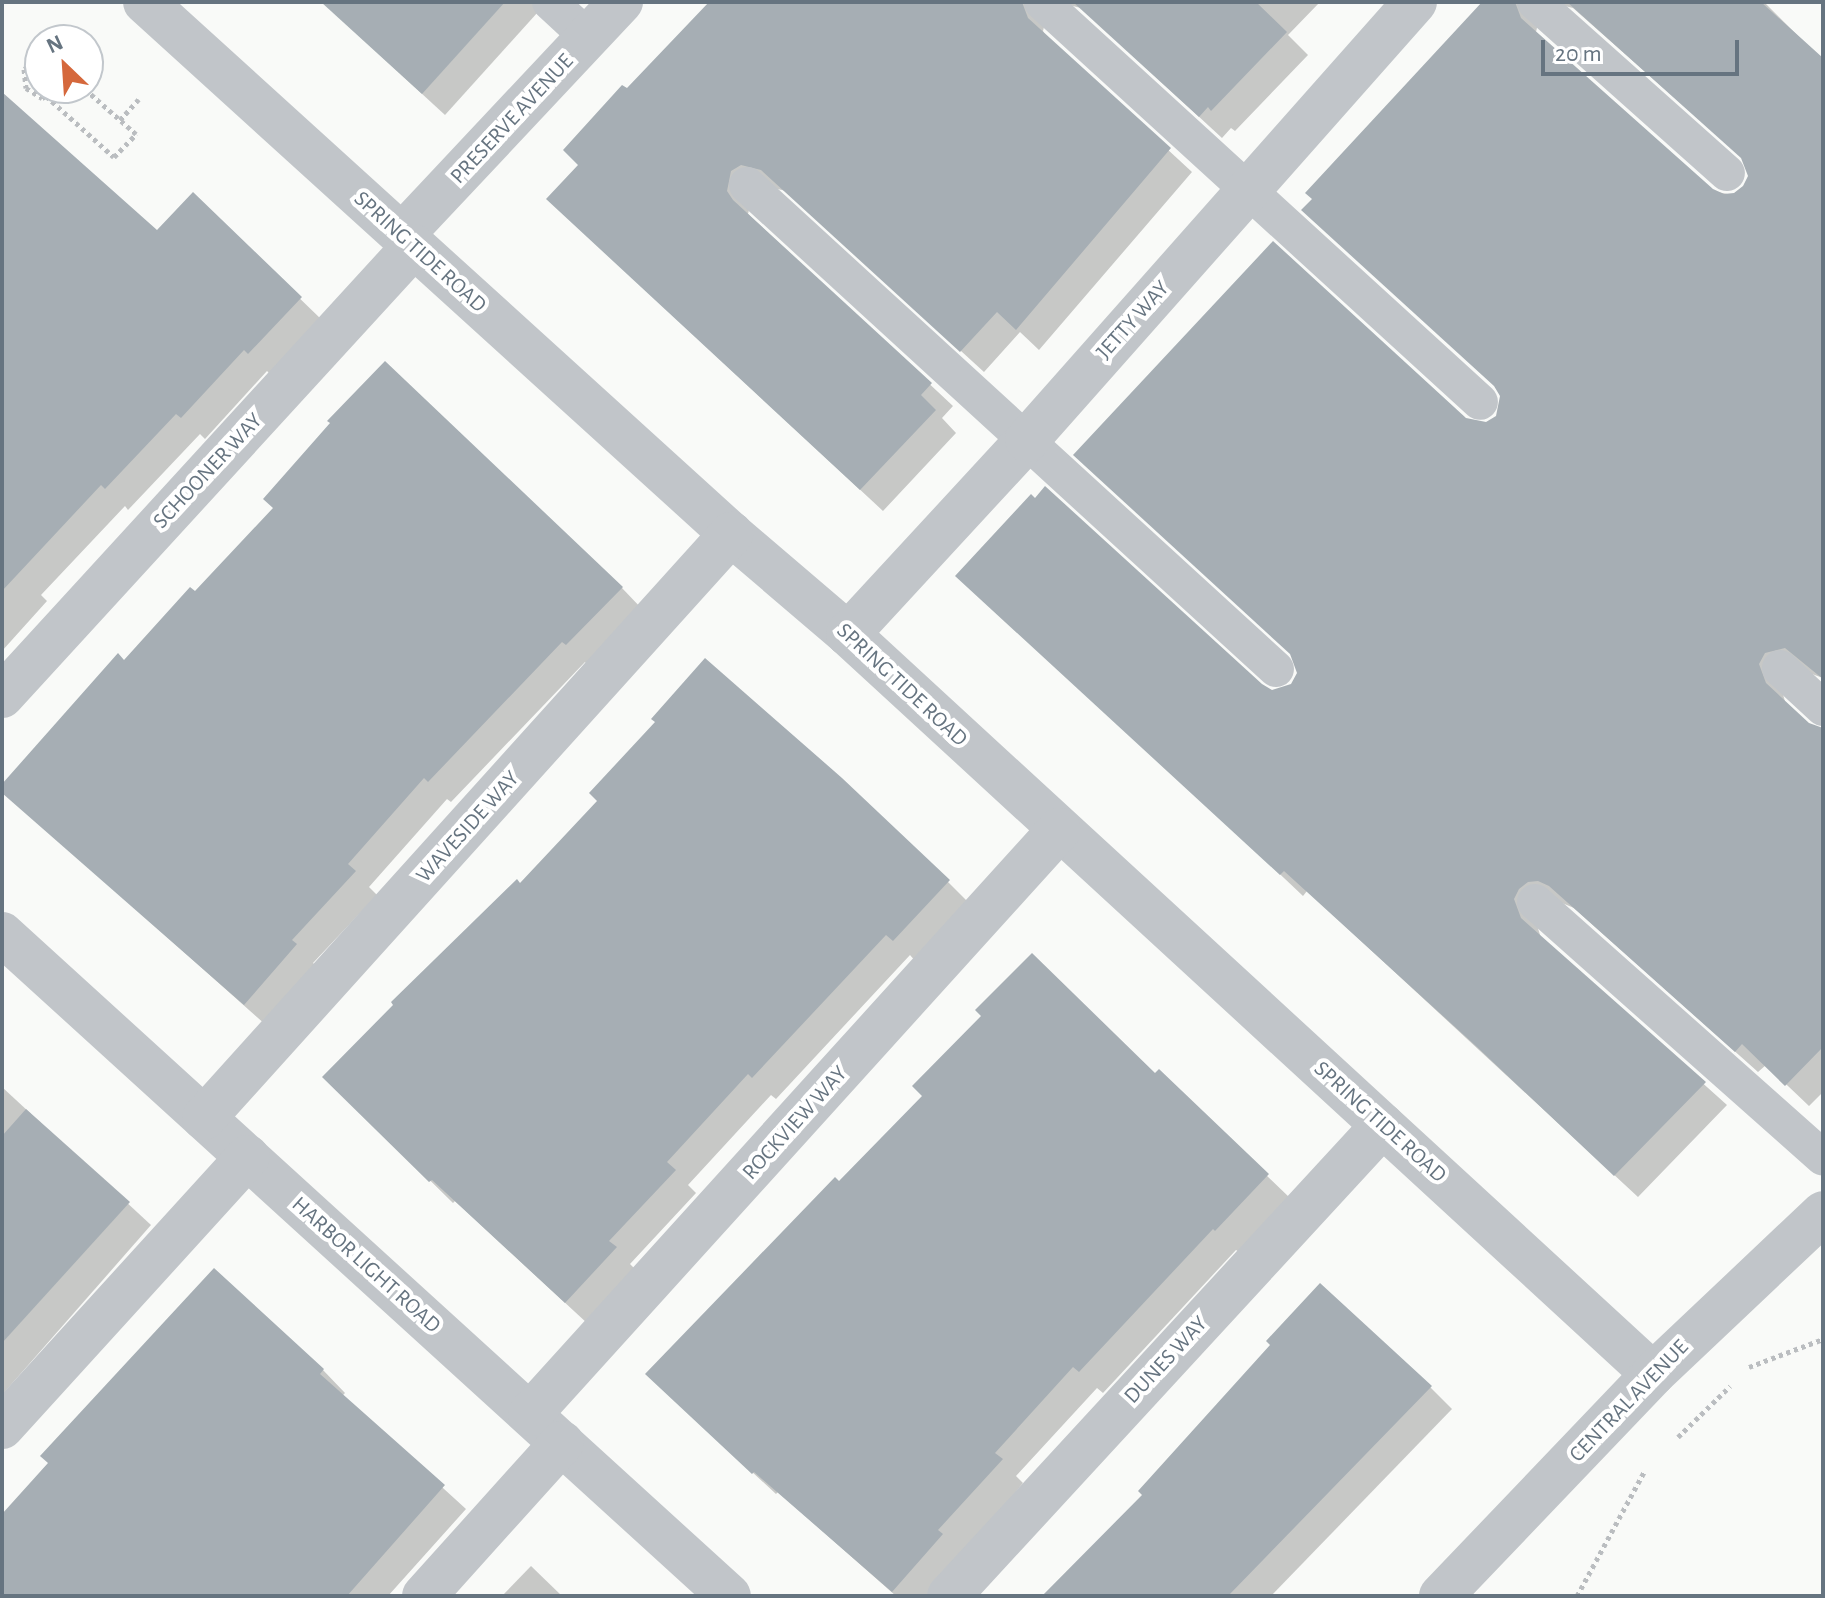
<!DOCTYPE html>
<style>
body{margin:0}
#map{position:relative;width:1825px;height:1598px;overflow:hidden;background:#f9faf8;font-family:"Alegreya Sans",sans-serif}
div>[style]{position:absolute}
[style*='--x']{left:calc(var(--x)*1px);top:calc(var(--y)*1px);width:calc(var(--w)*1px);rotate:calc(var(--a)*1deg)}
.shadow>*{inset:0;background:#0003}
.building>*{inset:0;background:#a6aeb4}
.path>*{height:5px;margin-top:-2.5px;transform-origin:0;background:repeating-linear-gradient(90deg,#babdc0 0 4px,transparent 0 8px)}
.lane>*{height:36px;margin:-18px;padding:0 18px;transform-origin:18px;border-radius:18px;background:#c1c5c9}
.street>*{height:44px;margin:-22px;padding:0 22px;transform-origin:22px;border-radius:22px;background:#c1c5c9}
span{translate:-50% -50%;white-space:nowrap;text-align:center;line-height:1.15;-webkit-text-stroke:8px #fff;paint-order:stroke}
.street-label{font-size:22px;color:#667480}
.frame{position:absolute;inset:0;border:4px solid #667480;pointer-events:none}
.north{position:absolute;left:24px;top:24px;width:80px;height:80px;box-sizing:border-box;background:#fff;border:2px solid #c2c7cc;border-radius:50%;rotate:335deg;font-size:22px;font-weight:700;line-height:32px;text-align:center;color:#667480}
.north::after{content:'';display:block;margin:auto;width:28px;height:36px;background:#d5683c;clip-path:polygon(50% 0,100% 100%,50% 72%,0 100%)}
.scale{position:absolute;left:1541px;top:40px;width:198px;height:36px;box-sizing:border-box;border:4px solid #667480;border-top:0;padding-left:10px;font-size:24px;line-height:28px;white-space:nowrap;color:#667480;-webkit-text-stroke:6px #fff;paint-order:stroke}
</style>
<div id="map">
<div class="shadow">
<i style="clip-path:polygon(322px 2px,547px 2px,445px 115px)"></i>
<i style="clip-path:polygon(712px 2px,1320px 2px,1288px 35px,1308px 55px,1235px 131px,1231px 128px,1222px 138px,1081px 8px,1060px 3px,1048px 11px,1043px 31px,1047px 38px,1192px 172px,1039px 350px,1020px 332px,984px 372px,786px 191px,765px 186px,753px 194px,748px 214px,953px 406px,942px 418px,956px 433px,883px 511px,571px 221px,581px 165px,627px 91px)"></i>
<i style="clip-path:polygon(evenodd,1484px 2px,1764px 2px,1823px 61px,1823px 678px,1798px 669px,1781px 687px,1786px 705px,1808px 725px,1823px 729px,1823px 1092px,1809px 1106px,1766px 1065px,1758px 1072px,1574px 908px,1562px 903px,1536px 922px,1541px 938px,1727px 1105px,1638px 1197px,1307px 891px,1303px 896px,1226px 823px,1261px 686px,1272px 692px,1292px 685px,1465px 419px,1486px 424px,1498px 417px,1502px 396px,1484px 2px,1552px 3px,1573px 8px,1746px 161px,1749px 178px,1744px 189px,1733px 195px,1712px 191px,1536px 32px,1541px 11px,1552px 3px)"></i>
<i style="clip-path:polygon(2px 128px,157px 233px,193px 195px,323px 321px,271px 375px,267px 371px,205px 439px,200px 434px,128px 510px,125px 506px,41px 595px,47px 601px,2px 651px)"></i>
<i style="clip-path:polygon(622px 588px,644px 611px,589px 666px,585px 662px,451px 802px,447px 799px,369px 887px,377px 895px,313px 963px,317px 967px,267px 1026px,2px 790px,195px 594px)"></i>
<i style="clip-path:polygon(948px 882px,970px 904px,916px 962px,910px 955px,776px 1099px,771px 1095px,688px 1185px,696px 1193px,630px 1264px,637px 1271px,588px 1324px,455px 1201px,453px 1203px,325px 1077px,520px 885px)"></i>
<i style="clip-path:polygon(1159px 1072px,1290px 1198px,1239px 1252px,1236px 1250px,1103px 1393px,1097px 1388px,1016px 1476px,1023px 1483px,931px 1596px,896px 1596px,778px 1492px,776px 1494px,670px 1396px,839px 1184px)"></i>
<i style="clip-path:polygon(2px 1087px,151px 1225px,2px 1395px)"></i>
<i style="clip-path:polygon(214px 1271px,323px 1370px,345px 1393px,342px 1396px,466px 1509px,388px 1596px,2px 1596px,2px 1517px)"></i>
<i style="clip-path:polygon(1430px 1387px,1452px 1409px,1271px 1596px,1042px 1596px)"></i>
<i style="clip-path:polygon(531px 1566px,562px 1596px,502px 1596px)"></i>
</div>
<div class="building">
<i style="clip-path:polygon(321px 2px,505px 2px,422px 94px)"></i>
<i style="clip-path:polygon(709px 2px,1022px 2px,1028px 18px,1171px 148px,1016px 330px,997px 312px,960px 352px,761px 170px,741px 165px,731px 171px,727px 191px,733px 200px,932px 383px,921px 395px,936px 410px,860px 490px,546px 199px,578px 165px,563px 150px,622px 85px,627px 88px)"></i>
<i style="clip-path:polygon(1073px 2px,1256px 2px,1287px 32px,1211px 111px,1208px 107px,1199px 117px)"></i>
<i style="clip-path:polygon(1482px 2px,1515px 2px,1521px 18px,1713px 189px,1724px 194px,1734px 193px,1743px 186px,1748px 176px,1741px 158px,1567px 2px,1761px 2px,1823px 58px,1823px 679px,1785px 648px,1765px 653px,1759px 664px,1766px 683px,1809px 723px,1823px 728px,1823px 1047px,1785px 1086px,1742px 1044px,1735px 1052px,1549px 886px,1538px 881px,1528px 882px,1519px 889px,1514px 899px,1521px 918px,1706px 1082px,1614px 1176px,1477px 1047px,1284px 871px,1280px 875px,955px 576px,1031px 494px,1035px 498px,1045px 486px,1262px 684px,1272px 690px,1291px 684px,1297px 673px,1290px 654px,1073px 455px,1273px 241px,1466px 418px,1486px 422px,1496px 416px,1500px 396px,1494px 386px,1301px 210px,1312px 199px,1305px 193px)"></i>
<i style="clip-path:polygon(2px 92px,157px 230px,193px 192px,302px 297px,248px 354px,244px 350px,181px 418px,176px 414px,105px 489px,101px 485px,2px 591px)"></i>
<i style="clip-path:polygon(385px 361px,623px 587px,566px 645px,562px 642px,428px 782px,424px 778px,348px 864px,356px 871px,292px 940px,297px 944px,244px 1005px,2px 793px,2px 784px,118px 653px,124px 660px,190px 587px,195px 591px,273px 508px,263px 499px,330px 423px,327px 421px)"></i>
<i style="clip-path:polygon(705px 658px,842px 778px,950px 880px,893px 941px,886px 935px,752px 1078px,748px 1074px,667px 1162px,676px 1170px,609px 1241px,617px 1247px,565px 1303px,432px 1180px,429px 1182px,322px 1077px,393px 1005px,391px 1002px,517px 879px,520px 883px,597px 801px,589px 793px,655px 722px,651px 719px)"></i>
<i style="clip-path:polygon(1032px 953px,1155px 1073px,1159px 1069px,1269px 1174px,1215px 1231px,1213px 1229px,1079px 1372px,1073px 1367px,995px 1453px,1003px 1459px,938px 1530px,943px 1534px,892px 1592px,754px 1472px,752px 1474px,645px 1374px,835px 1177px,839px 1181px,922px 1096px,912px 1086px,981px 1016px,975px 1010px)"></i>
<i style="clip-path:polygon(26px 1109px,130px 1202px,2px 1343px,2px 1136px)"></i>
<i style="clip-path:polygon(214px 1268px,324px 1369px,320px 1374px,445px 1485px,347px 1596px,2px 1596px,2px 1514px,48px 1463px,40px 1456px)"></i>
<i style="clip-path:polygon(1320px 1283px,1432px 1386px,1228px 1596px,1042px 1596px,1142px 1495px,1138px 1491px,1270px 1345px,1266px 1341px)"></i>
</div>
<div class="path">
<i style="--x:42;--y:35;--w:5;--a:79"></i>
<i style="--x:40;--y:58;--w:19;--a:145"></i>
<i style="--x:24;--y:69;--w:19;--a:84"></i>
<i style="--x:26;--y:88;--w:19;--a:32"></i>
<i style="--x:42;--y:98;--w:20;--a:-30"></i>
<i style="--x:46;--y:96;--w:91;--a:41.9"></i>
<i style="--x:114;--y:157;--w:32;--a:-46"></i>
<i style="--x:136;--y:134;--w:69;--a:-138.5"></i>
<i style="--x:120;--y:120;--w:28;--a:-48"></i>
<i style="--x:1749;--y:1367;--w:79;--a:-20.7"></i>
<i style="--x:1678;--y:1437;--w:73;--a:-44.4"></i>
<i style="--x:1577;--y:1596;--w:143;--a:-61.6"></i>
</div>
<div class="lane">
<i style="--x:550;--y:2;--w:53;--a:42.7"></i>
<i style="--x:1042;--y:2;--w:593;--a:42.4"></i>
<i style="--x:1535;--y:2;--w:257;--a:41.7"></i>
<i style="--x:747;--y:185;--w:717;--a:42.46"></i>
<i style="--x:1780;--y:668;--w:59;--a:42.9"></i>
<i style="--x:1535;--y:902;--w:385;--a:41.6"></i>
</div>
<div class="street">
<i style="--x:145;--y:2;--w:791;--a:42.23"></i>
<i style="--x:731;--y:534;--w:154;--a:40.5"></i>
<i style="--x:848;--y:634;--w:1093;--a:42.59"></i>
<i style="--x:402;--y:235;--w:320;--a:-46.8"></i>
<i style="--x:848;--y:634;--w:264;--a:-47.3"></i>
<i style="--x:1027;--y:440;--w:585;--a:-48.46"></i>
<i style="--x:2;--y:696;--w:610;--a:-47.52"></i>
<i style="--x:2;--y:934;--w:983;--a:42.32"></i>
<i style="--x:204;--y:1118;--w:787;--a:-47.94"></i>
<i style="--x:530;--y:1414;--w:788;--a:-47.83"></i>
<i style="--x:2;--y:1427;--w:365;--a:-47.7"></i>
<i style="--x:424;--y:1596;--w:206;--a:-48"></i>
<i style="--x:949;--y:1596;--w:640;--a:-47.34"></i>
<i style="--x:1441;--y:1596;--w:307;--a:-46.3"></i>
<i style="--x:1653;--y:1374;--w:234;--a:-43.4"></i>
</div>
<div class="street-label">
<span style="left:512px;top:119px;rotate:-47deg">PRESERVE AVENUE</span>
<span style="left:420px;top:252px;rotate:42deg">SPRING TIDE ROAD</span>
<span style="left:1133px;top:320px;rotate:-48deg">JETTY WAY</span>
<span style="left:208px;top:471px;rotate:-47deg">SCHOONER WAY</span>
<span style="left:902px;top:685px;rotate:43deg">SPRING TIDE ROAD</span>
<span style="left:468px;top:827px;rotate:-48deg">WAVESIDE WAY</span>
<span style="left:1380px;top:1122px;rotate:42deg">SPRING TIDE ROAD</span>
<span style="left:795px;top:1123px;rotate:-48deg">ROCKVIEW WAY</span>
<span style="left:366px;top:1265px;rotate:42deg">HARBOR LIGHT ROAD</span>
<span style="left:1166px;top:1360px;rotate:-47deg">DUNES WAY</span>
<span style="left:1629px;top:1401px;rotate:-46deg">CENTRAL AVENUE</span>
</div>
<div class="frame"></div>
<div class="north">N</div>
<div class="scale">20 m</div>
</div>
